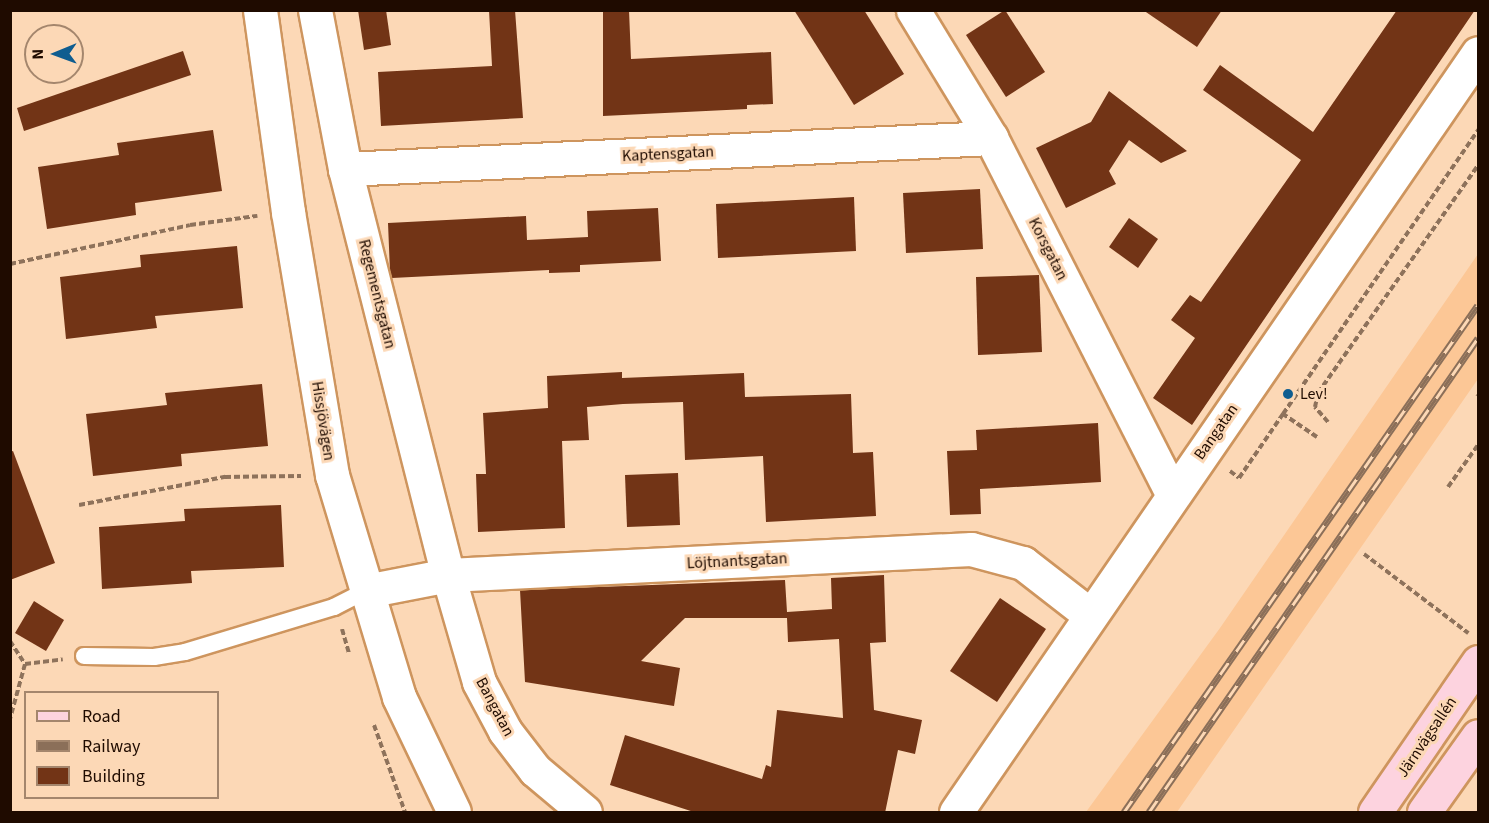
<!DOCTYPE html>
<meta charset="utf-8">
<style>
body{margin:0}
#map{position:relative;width:1489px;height:823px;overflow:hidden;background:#fcd8b6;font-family:"Source Sans 3",sans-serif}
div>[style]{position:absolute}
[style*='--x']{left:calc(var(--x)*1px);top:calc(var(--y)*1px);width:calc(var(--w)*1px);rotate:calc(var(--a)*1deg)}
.built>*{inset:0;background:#fcc796}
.building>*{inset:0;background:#723416}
.path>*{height:4px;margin-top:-2px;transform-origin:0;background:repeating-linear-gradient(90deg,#8e725b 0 6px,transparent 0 9px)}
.roads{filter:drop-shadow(2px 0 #ce955e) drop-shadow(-2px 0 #ce955e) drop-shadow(0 2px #ce955e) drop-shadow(0 -2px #ce955e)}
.lane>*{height:16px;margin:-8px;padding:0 8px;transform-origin:8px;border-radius:8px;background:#fff}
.street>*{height:33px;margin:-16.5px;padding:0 16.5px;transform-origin:16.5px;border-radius:16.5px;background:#fff}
.secondary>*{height:33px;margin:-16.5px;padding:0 16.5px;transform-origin:16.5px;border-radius:16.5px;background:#fdd3df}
.rail>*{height:7px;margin-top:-3.5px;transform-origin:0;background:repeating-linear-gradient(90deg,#fcd8b6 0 14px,#8b6f59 0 28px);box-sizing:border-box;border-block:2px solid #8b6f59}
.dots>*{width:16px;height:16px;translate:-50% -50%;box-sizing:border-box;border:3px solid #fcd8b6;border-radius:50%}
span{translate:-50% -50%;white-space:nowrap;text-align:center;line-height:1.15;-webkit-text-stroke:6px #fcd8b6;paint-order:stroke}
.street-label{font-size:16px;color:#1f0b00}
.poi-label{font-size:16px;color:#1f0b00}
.left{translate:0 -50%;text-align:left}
.frame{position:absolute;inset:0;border:12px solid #1f0b00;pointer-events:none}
.legend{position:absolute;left:24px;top:691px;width:195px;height:108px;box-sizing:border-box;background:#fcd8b6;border:2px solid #a4866d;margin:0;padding:8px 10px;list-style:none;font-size:18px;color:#1f0b00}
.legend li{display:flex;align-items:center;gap:12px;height:30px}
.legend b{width:30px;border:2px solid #a4866d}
.north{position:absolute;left:24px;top:24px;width:60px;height:60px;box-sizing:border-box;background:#fcd8b6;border:2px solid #a4866d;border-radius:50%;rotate:269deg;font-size:16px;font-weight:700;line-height:24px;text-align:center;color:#1f0b00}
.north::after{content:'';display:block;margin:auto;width:21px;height:27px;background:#0f5d90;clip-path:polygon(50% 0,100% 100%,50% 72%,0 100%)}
</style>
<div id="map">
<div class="built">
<i style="clip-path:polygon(1478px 254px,1478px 379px,1177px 812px,1086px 812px,1220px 628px)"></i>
</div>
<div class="building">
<i style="clip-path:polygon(358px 10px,386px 10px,391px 45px,364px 50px)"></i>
<i style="clip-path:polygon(489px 10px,515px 10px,523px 118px,381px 126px,378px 72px,492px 66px)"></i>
<i style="clip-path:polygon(603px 10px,629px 10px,631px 59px,771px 52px,773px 104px,747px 105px,747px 109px,603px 116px)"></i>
<i style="clip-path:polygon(794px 10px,864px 10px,904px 74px,854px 105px)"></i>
<i style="clip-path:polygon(1005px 10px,1045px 72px,1006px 97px,966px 35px)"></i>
<i style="clip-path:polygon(1143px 10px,1222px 10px,1197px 47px)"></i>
<i style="clip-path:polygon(1397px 10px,1475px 10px,1192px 425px,1153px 398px,1195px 338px,1171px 320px,1190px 295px,1201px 302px,1301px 160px,1203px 90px,1220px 65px,1313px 132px)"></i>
<i style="clip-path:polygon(183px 51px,191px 75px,24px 131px,17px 108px)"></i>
<i style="clip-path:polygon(1109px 91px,1187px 151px,1161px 163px,1129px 140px,1109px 171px,1116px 184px,1066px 208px,1036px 148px,1091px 122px)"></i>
<i style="clip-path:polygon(213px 130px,222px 191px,135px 203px,136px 215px,47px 229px,38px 167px,119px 155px,117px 143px)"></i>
<i style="clip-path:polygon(980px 189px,983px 249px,906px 253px,903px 193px)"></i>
<i style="clip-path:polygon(854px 197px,856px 251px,718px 258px,716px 204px)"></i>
<i style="clip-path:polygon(658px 208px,661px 261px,580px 265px,580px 272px,549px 273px,549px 270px,392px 278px,390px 272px,388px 223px,526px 216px,527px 240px,588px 237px,587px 211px)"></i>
<i style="clip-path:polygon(1129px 218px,1158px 239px,1138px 268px,1109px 247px)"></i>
<i style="clip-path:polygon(237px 246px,243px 308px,155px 316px,157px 328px,66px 339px,60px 277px,141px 267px,140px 255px)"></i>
<i style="clip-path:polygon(1039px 275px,1042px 352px,978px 355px,976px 277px)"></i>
<i style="clip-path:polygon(622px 372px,622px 378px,744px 373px,745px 397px,851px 394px,853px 453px,873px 452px,876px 516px,766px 522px,763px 456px,685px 460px,683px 402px,623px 404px,587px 407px,589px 440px,562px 441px,565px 528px,478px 532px,476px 474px,486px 474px,483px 413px,548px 408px,547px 376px)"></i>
<i style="clip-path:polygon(262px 384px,268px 446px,181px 454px,182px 466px,93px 476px,86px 414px,167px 405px,165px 393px)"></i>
<i style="clip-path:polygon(1098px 423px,1101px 482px,980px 489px,981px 514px,950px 515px,947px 451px,977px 450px,976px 430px)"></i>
<i style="clip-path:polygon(13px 451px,55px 563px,10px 580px,10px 452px)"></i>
<i style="clip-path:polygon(678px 473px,680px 525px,627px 527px,625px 475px)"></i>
<i style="clip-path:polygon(281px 505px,284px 567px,191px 571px,192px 583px,102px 589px,99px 527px,185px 521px,184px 509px)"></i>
<i style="clip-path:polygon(884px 575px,886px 642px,870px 643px,874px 710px,922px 720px,915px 754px,898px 750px,885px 813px,697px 813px,610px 785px,625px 735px,762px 779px,766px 765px,771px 767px,777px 710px,843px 718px,839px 639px,788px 642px,787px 618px,685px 618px,641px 661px,680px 668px,674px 706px,525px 682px,520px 590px,785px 580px,787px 612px,832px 609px,831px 578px)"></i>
<i style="clip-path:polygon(1000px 598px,1046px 629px,997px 702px,950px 671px)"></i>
<i style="clip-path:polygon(34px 601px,64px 620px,46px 651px,15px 633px)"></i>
</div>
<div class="path">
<i style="--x:10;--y:264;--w:184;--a:-12.2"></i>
<i style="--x:190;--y:225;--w:68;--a:-7.7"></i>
<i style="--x:1477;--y:394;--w:1;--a:45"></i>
<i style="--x:1328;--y:422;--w:20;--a:-131"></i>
<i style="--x:1315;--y:407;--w:14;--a:-78"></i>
<i style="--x:1318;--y:393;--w:279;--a:-54.9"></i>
<i style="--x:1317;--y:437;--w:41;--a:-145.9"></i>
<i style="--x:1283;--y:414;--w:345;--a:-55.5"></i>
<i style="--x:1230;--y:471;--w:11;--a:38"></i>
<i style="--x:1239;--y:478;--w:78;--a:-55.5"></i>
<i style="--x:1448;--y:487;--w:52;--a:-54.5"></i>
<i style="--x:79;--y:505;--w:149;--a:-10.9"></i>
<i style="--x:225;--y:477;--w:76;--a:-0.8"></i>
<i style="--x:1364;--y:554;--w:131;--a:37.2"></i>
<i style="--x:342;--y:629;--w:25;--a:74"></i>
<i style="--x:10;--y:641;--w:27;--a:57"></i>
<i style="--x:25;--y:664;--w:57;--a:105.3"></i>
<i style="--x:25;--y:664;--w:38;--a:-7"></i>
<i style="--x:374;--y:725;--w:92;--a:70.4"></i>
</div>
<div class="roads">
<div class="lane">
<i style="--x:84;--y:656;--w:70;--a:0.8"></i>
<i style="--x:154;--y:657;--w:31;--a:-9"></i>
<i style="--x:185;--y:652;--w:156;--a:-16.8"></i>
<i style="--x:334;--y:607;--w:36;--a:-27"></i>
</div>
<div class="street">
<i style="--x:260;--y:10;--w:204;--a:82.1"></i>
<i style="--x:288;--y:212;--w:267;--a:80.5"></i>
<i style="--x:332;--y:475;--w:232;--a:73.2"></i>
<i style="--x:399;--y:697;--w:127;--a:64.4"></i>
<i style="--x:315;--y:10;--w:162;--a:79.3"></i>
<i style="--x:345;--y:169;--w:419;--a:75.8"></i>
<i style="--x:448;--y:575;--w:111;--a:73.8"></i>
<i style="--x:479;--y:682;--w:55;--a:62"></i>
<i style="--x:505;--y:731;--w:49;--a:52.4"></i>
<i style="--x:535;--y:770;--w:65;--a:40"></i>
<i style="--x:913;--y:10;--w:150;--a:58.6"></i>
<i style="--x:991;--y:138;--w:399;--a:63"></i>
<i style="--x:345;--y:169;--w:647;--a:-2.75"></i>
<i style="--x:366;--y:591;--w:84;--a:-11"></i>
<i style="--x:448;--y:575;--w:524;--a:-2.85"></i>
<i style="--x:971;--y:549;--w:54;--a:15.1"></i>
<i style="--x:1023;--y:563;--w:85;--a:37.8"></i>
<i style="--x:956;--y:812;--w:921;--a:-55.48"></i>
</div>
<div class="secondary">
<i style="--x:1375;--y:812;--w:182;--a:-55.5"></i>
<i style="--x:1424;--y:812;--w:93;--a:-54.6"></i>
</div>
</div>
<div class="rail">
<i style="--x:1124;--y:812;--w:618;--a:-55.08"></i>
<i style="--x:1149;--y:812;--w:577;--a:-55.24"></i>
</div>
<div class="dots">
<i style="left:1288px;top:394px;background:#0f5d90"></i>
</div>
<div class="street-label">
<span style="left:668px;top:154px;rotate:-3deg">Kaptensgatan</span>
<span style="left:1048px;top:249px;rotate:63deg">Korsgatan</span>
<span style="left:377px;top:294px;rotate:76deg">Regementsgatan</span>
<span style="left:323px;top:421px;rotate:81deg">Hissjövägen</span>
<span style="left:1216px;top:432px;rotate:-55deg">Bangatan</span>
<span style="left:737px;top:561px;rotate:-3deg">Löjtnantsgatan</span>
<span style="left:495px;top:707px;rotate:62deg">Bangatan</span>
<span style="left:1427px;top:737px;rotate:-56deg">Järnvägsallén</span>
</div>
<div class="poi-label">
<span class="left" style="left:1300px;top:394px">Lev!</span>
</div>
<div class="frame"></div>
<ul class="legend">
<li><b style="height:8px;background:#fdd3df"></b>Road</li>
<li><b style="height:8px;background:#8b6f59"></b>Railway</li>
<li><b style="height:16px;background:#723416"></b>Building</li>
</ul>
<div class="north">N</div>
</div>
